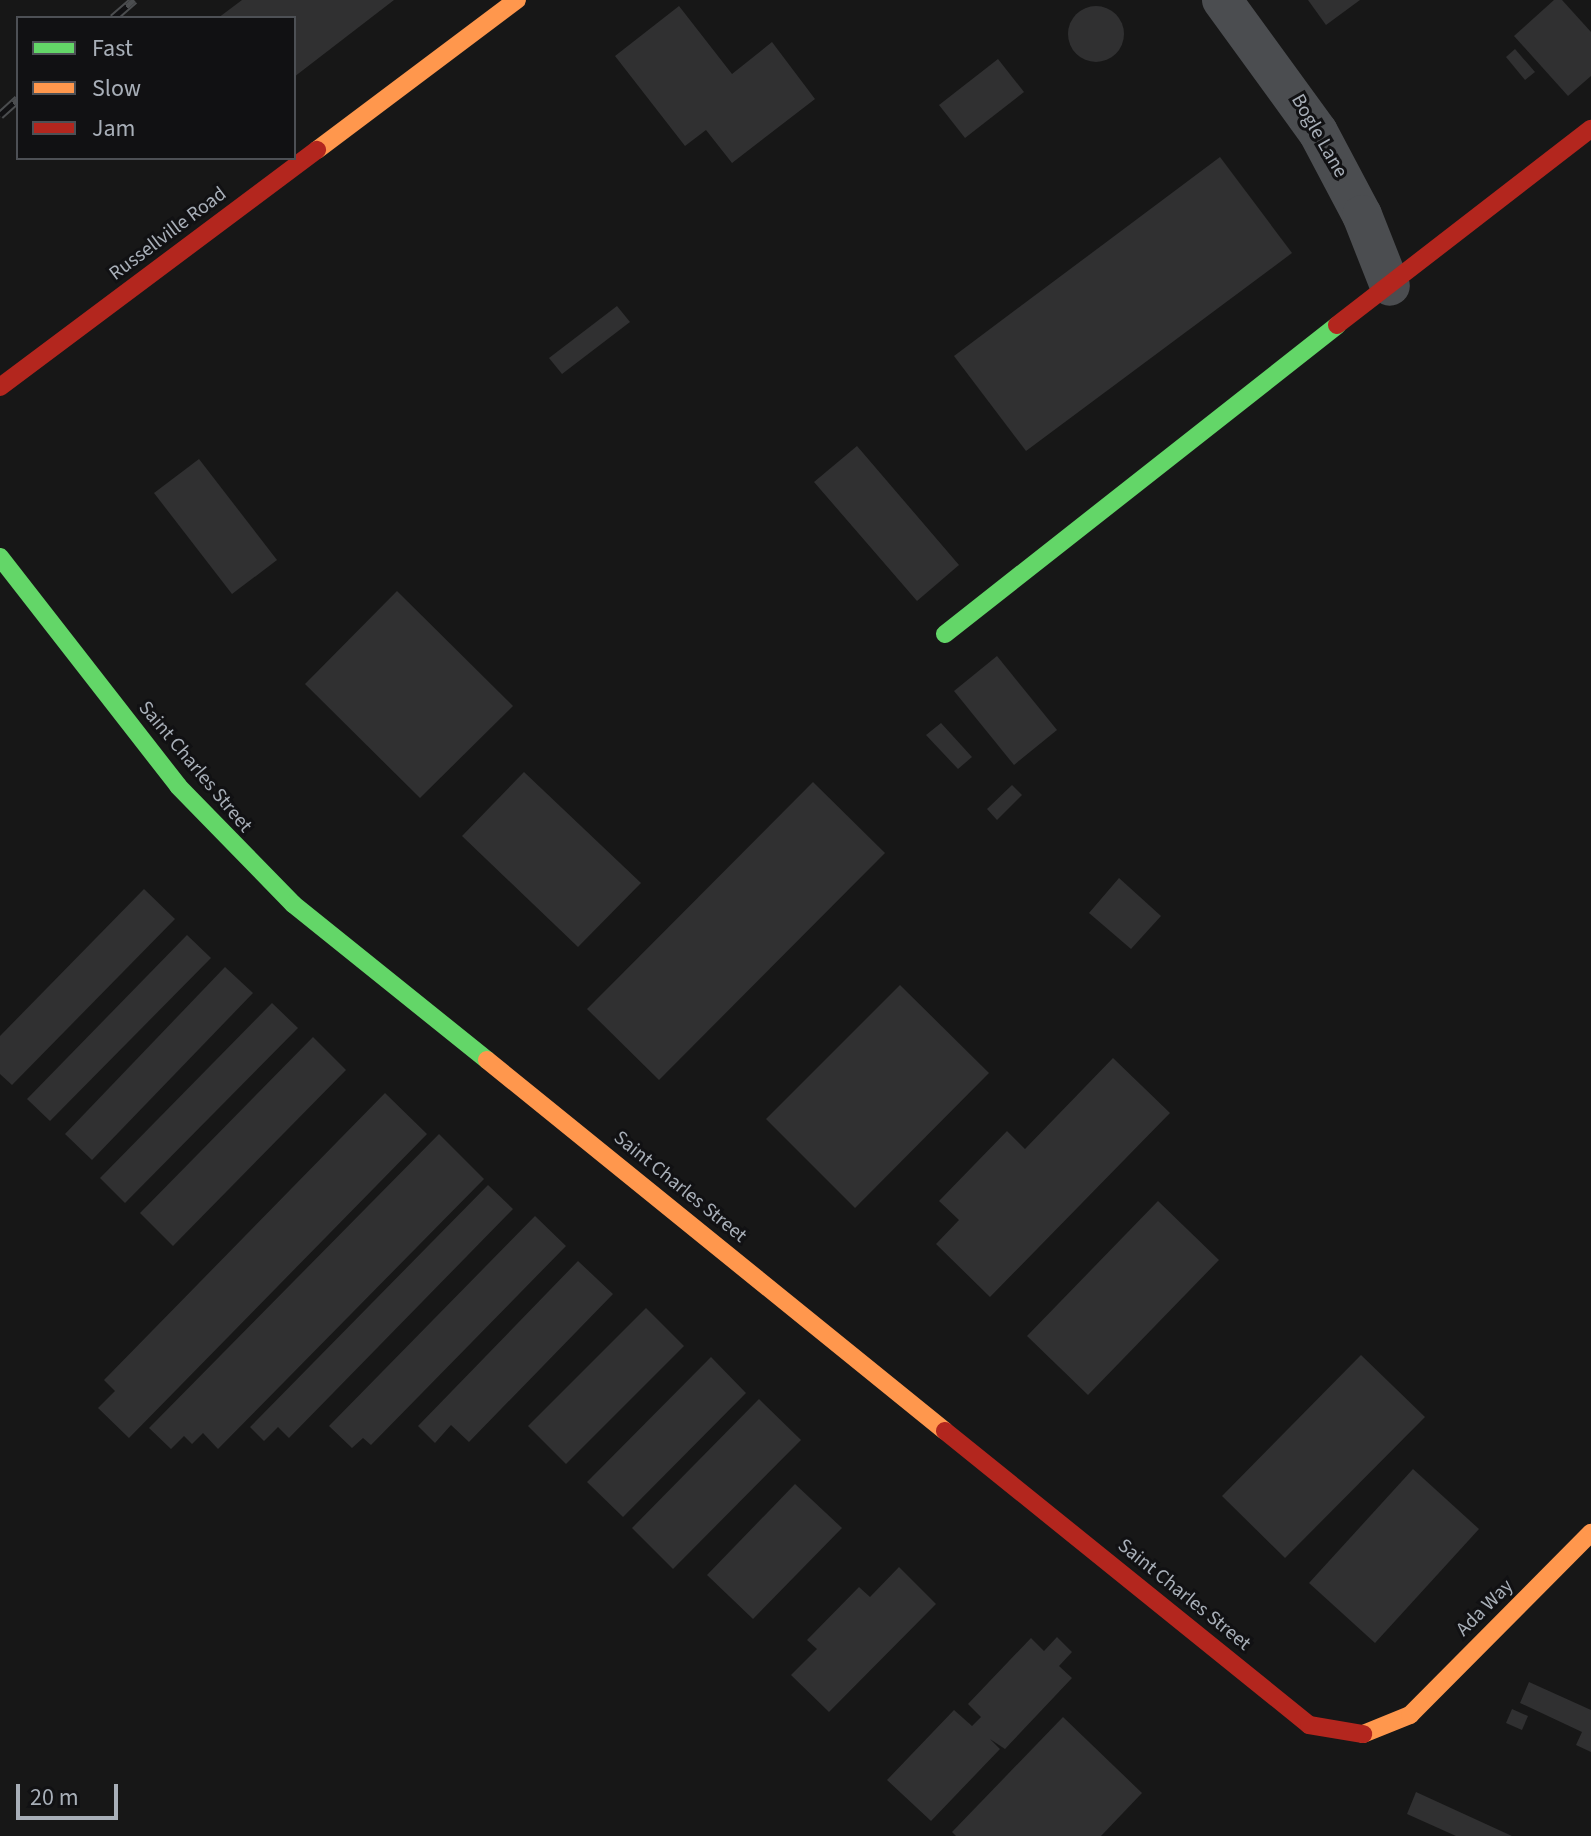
<!DOCTYPE html>
<style>
body{margin:0}
#map{position:relative;width:1591px;height:1836px;overflow:hidden;background:#171717;font-family:"Source Sans 3",sans-serif}
div>[style]{position:absolute}
[style*='--x']{left:calc(var(--x)*1px);top:calc(var(--y)*1px);width:calc(var(--w)*1px);rotate:calc(var(--a)*1deg)}
.building>*{inset:0;background:#303031}
.round{border-radius:50%}
.street>*{height:40px;margin:-20px;padding:0 20px;transform-origin:20px;border-radius:20px;background:#4b4d50}
.fast>*{height:18px;margin:-9px;padding:0 9px;transform-origin:9px;border-radius:9px;background:#63d668}
.slow>*{height:18px;margin:-9px;padding:0 9px;transform-origin:9px;border-radius:9px;background:#ff974d}
.jam>*{height:18px;margin:-9px;padding:0 9px;transform-origin:9px;border-radius:9px;background:#b3261e}
.rail>*{height:9px;margin-top:-4.5px;transform-origin:0;background:repeating-linear-gradient(90deg,#111113 0 18px,#4b4d4f 0 36px);box-sizing:border-box;border-block:2px solid #4b4d4f}
span{translate:-50% -50%;white-space:nowrap;text-align:center;line-height:1.15;-webkit-text-stroke:6px #111113;paint-order:stroke}
.street-label{font-size:20px;color:#a8afb8}
.legend{position:absolute;left:16px;top:16px;width:280px;height:144px;box-sizing:border-box;background:#111113;border:2px solid #4d5055;margin:0;padding:10px 14px;list-style:none;font-size:24px;color:#a8afb8}
.legend li{display:flex;align-items:center;gap:16px;height:40px}
.legend b{width:40px;border:2px solid #4d5055}
.scale{position:absolute;left:16px;top:1784px;width:102px;height:36px;box-sizing:border-box;border:4px solid #a8afb8;border-top:0;padding-left:10px;font-size:24px;line-height:28px;white-space:nowrap;color:#a8afb8;-webkit-text-stroke:6px #111113;paint-order:stroke}
</style>
<div id="map">
<div class="building">
<i style="clip-path:polygon(242px 0,394px 0,294px 77px,294px 18px,218px 18px)"></i>
<i style="clip-path:polygon(1308px 0,1360px 0,1326px 25px)"></i>
<i style="clip-path:polygon(1554px 0,1562px 0,1591px 32px,1591px 76px,1568px 96px,1514px 36px)"></i>
<i class="round" style="left:1068px;top:6px;width:56px;height:56px"></i>
<i style="clip-path:polygon(679px 6px,732px 74px,772px 42px,815px 99px,732px 163px,706px 130px,685px 146px,615px 56px)"></i>
<i style="clip-path:polygon(1515px 49px,1535px 72px,1525px 80px,1506px 57px)"></i>
<i style="clip-path:polygon(998px 59px,1024px 92px,965px 138px,939px 105px)"></i>
<i style="clip-path:polygon(1220px 157px,1292px 253px,1026px 451px,954px 356px)"></i>
<i style="clip-path:polygon(617px 306px,630px 322px,562px 374px,549px 358px)"></i>
<i style="clip-path:polygon(857px 446px,959px 565px,917px 601px,814px 482px)"></i>
<i style="clip-path:polygon(199px 459px,277px 560px,232px 594px,154px 493px)"></i>
<i style="clip-path:polygon(397px 591px,513px 706px,420px 798px,305px 684px)"></i>
<i style="clip-path:polygon(997px 656px,1057px 730px,1014px 765px,954px 691px)"></i>
<i style="clip-path:polygon(941px 723px,972px 757px,958px 769px,926px 735px)"></i>
<i style="clip-path:polygon(524px 772px,641px 883px,578px 947px,462px 836px)"></i>
<i style="clip-path:polygon(813px 782px,885px 853px,659px 1080px,587px 1009px)"></i>
<i style="clip-path:polygon(1012px 785px,1022px 795px,997px 820px,987px 809px)"></i>
<i style="clip-path:polygon(1119px 878px,1161px 916px,1131px 949px,1089px 913px)"></i>
<i style="clip-path:polygon(144px 889px,175px 919px,12px 1085px,0 1074px,0 1036px)"></i>
<i style="clip-path:polygon(187px 935px,211px 958px,50px 1121px,27px 1099px)"></i>
<i style="clip-path:polygon(225px 967px,253px 993px,92px 1160px,65px 1134px)"></i>
<i style="clip-path:polygon(900px 985px,989px 1073px,855px 1208px,766px 1119px)"></i>
<i style="clip-path:polygon(272px 1003px,298px 1028px,125px 1203px,100px 1178px)"></i>
<i style="clip-path:polygon(313px 1037px,346px 1070px,173px 1246px,140px 1213px)"></i>
<i style="clip-path:polygon(1113px 1058px,1170px 1113px,990px 1297px,936px 1244px,959px 1220px,939px 1201px,1007px 1131px,1025px 1149px)"></i>
<i style="clip-path:polygon(385px 1093px,427px 1134px,129px 1438px,98px 1408px,115px 1391px,104px 1380px)"></i>
<i style="clip-path:polygon(439px 1134px,484px 1179px,218px 1449px,203px 1433px,192px 1444px,184px 1436px,171px 1449px,149px 1428px)"></i>
<i style="clip-path:polygon(488px 1185px,513px 1209px,289px 1438px,278px 1427px,264px 1441px,250px 1427px)"></i>
<i style="clip-path:polygon(1158px 1201px,1219px 1260px,1088px 1395px,1027px 1336px)"></i>
<i style="clip-path:polygon(535px 1216px,566px 1246px,371px 1445px,363px 1438px,352px 1448px,329px 1426px)"></i>
<i style="clip-path:polygon(578px 1261px,613px 1294px,469px 1442px,451px 1425px,435px 1443px,418px 1426px)"></i>
<i style="clip-path:polygon(646px 1308px,684px 1346px,566px 1464px,528px 1426px)"></i>
<i style="clip-path:polygon(1361px 1355px,1425px 1417px,1285px 1558px,1222px 1496px)"></i>
<i style="clip-path:polygon(711px 1357px,746px 1393px,623px 1517px,587px 1482px)"></i>
<i style="clip-path:polygon(759px 1399px,801px 1440px,673px 1569px,632px 1528px)"></i>
<i style="clip-path:polygon(1413px 1469px,1479px 1529px,1375px 1643px,1309px 1583px)"></i>
<i style="clip-path:polygon(795px 1484px,842px 1528px,753px 1619px,707px 1575px)"></i>
<i style="clip-path:polygon(899px 1567px,936px 1604px,829px 1712px,791px 1675px,817px 1649px,807px 1640px,859px 1587px,870px 1597px)"></i>
<i style="clip-path:polygon(1057px 1637px,1072px 1652px,1059px 1666px,1072px 1678px,1005px 1749px,990px 1739px,1000px 1749px,931px 1821px,887px 1780px,954px 1710px,972px 1726px,981px 1717px,968px 1704px,1031px 1638px,1044px 1651px)"></i>
<i style="clip-path:polygon(1529px 1682px,1591px 1710px,1591px 1752px,1576px 1745px,1582px 1732px,1520px 1703px)"></i>
<i style="clip-path:polygon(1512px 1709px,1528px 1716px,1522px 1730px,1506px 1723px)"></i>
<i style="clip-path:polygon(1063px 1717px,1142px 1793px,1101px 1836px,956px 1836px,952px 1832px)"></i>
<i style="clip-path:polygon(1416px 1792px,1512px 1836px,1456px 1836px,1407px 1814px)"></i>
</div>
<div class="street">
<i style="--x:1222;--y:0;--w:163;--a:54"></i>
<i style="--x:1318;--y:132;--w:94;--a:62.1"></i>
<i style="--x:1362;--y:215;--w:76;--a:68.5"></i>
</div>
<div class="fast">
<i style="--x:0;--y:557;--w:290;--a:52.1"></i>
<i style="--x:178;--y:786;--w:165;--a:45.7"></i>
<i style="--x:293;--y:904;--w:249;--a:38.8"></i>
<i style="--x:945;--y:634;--w:499;--a:-38.2"></i>
</div>
<div class="slow">
<i style="--x:317;--y:150;--w:250;--a:-36.9"></i>
<i style="--x:487;--y:1060;--w:589;--a:39.01"></i>
<i style="--x:1363;--y:1734;--w:51;--a:-22"></i>
<i style="--x:1410;--y:1715;--w:257;--a:-45.2"></i>
</div>
<div class="jam">
<i style="--x:1337;--y:325;--w:321;--a:-37.7"></i>
<i style="--x:0;--y:387;--w:396;--a:-36.8"></i>
<i style="--x:945;--y:1431;--w:468;--a:38.9"></i>
<i style="--x:1309;--y:1725;--w:55;--a:9.5"></i>
</div>
<div class="rail">
<i style="--x:113;--y:18;--w:28;--a:-41"></i>
<i style="--x:0;--y:115;--w:24;--a:-42"></i>
</div>
<div class="street-label">
<span style="left:1319px;top:136px;rotate:60deg">Bogle Lane</span>
<span style="left:168px;top:234px;rotate:-37deg">Russellville Road</span>
<span style="left:195px;top:767px;rotate:50deg">Saint Charles Street</span>
<span style="left:680px;top:1187px;rotate:39deg">Saint Charles Street</span>
<span style="left:1184px;top:1595px;rotate:39deg">Saint Charles Street</span>
<span style="left:1485px;top:1608px;rotate:-45deg">Ada Way</span>
</div>
<ul class="legend">
<li><b style="height:10px;background:#63d668"></b>Fast</li>
<li><b style="height:10px;background:#ff974d"></b>Slow</li>
<li><b style="height:10px;background:#b3261e"></b>Jam</li>
</ul>
<div class="scale">20 m</div>
</div>
